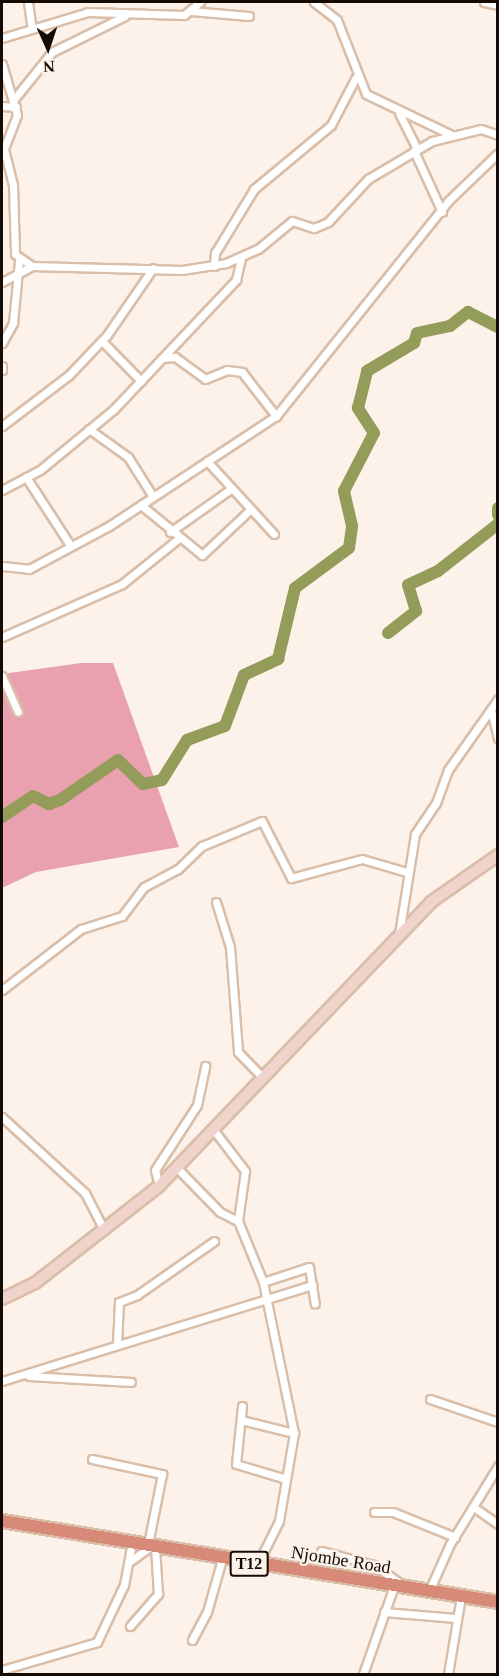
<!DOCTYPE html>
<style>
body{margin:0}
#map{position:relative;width:499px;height:1676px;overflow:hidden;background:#fdf2e9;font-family:"Times New Roman",serif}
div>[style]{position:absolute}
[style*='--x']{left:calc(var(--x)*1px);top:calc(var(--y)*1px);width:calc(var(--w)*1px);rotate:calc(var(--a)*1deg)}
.forest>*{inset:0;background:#e9a0af}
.river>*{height:12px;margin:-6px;padding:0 6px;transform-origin:6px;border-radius:6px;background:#949c5a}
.roads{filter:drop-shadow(2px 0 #d9bea9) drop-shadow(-2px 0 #d9bea9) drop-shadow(0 2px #d9bea9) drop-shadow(0 -2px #d9bea9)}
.minor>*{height:7px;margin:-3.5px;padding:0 3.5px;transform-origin:3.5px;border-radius:3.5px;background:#fff}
.secondary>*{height:10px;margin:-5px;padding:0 5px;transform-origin:5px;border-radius:5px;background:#f1d3cd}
.trunk>*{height:12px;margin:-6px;padding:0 6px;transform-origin:6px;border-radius:6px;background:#d88a78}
span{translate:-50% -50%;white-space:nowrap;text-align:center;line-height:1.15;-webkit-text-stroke:4.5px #fdf2e9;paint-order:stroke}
.shield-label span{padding:2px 4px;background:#fdf2e9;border:2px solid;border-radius:4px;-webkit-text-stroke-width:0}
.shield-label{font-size:16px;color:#140b05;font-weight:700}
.street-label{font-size:18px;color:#140b05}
.frame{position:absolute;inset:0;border:3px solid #140b05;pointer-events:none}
.north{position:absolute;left:18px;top:18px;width:60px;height:60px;-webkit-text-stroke:4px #fdf2e9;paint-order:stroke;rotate:177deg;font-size:16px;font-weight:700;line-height:24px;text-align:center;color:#140b05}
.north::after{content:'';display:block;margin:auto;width:21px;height:27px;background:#140b05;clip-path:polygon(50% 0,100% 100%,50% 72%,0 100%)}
</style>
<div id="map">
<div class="forest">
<i style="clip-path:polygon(81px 663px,113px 663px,179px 847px,36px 872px,2px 888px,2px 674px)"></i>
</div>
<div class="river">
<i style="--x:498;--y:508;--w:7;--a:90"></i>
<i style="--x:388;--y:633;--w:36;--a:-38"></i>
<i style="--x:416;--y:611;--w:27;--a:-107"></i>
<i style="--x:408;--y:585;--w:33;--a:-25"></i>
<i style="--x:438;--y:571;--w:76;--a:-38.1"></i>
<i style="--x:2;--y:817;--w:37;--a:-34"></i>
<i style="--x:33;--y:796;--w:18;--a:27"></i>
<i style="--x:49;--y:804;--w:12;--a:-20"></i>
<i style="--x:60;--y:800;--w:70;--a:-34.6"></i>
<i style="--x:118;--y:760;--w:35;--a:44"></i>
<i style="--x:143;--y:784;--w:19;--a:-12"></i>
<i style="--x:162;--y:780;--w:47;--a:-58"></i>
<i style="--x:187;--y:740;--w:40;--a:-20.2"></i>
<i style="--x:225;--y:726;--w:54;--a:-69.6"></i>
<i style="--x:244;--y:675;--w:38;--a:-25"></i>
<i style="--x:278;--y:659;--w:73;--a:-76.5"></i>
<i style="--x:295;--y:588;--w:67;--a:-36.5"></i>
<i style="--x:349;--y:548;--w:22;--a:-82"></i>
<i style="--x:352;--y:526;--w:36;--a:-103"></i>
<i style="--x:344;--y:491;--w:65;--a:-62.7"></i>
<i style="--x:374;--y:433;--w:30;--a:-123"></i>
<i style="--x:358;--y:408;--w:38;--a:-76"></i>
<i style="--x:367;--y:371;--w:55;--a:-30.8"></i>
<i style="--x:414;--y:343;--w:10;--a:-73"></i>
<i style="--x:417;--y:333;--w:34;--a:-12"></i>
<i style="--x:450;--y:326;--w:23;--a:-38"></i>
<i style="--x:468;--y:312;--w:34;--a:27"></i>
</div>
<div class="roads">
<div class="minor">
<i style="--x:28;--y:2;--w:27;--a:82"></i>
<i style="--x:314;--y:2;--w:29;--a:38"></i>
<i style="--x:337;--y:20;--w:79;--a:68.6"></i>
<i style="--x:366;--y:94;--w:93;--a:25.5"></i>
<i style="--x:484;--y:2;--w:14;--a:12"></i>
<i style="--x:191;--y:11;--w:58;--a:4.9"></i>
<i style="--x:2;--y:38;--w:90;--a:-16.8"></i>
<i style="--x:88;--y:12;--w:96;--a:1.8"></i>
<i style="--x:184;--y:15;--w:21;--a:-39"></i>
<i style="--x:2;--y:64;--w:53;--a:73.6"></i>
<i style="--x:17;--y:115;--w:36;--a:111"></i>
<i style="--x:4;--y:149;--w:37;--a:76"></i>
<i style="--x:13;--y:185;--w:69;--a:88.3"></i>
<i style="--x:15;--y:254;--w:21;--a:35"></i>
<i style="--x:32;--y:266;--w:150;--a:1.5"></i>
<i style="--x:182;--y:270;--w:45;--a:-9"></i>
<i style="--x:226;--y:263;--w:35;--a:-24"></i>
<i style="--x:258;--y:249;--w:44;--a:-39.5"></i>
<i style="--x:292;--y:221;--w:23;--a:18"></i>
<i style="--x:314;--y:228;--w:15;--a:-23"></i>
<i style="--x:328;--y:222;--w:59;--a:-47.1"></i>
<i style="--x:368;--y:179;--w:74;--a:-30.7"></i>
<i style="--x:432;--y:141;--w:50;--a:-13.8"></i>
<i style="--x:481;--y:129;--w:18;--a:19"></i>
<i style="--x:15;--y:98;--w:59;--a:-51.2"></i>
<i style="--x:52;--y:52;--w:81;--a:-26.3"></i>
<i style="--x:2;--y:106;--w:14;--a:4"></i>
<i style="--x:399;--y:113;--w:40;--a:63.4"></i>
<i style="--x:414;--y:151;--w:67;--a:65.3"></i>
<i style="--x:214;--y:266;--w:13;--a:-86"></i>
<i style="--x:215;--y:253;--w:75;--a:-58.6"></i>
<i style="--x:254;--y:189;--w:100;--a:-39.7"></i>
<i style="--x:331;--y:125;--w:54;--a:-62.5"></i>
<i style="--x:2;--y:282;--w:34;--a:-28"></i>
<i style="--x:102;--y:341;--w:56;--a:45.7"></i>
<i style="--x:2;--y:343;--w:23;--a:-61"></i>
<i style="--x:13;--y:323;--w:62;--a:-84.5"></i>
<i style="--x:162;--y:358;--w:13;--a:-4"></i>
<i style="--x:175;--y:357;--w:37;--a:36"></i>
<i style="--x:205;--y:379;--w:24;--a:-22"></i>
<i style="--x:227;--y:370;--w:15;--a:8"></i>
<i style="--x:242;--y:372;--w:56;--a:52.3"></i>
<i style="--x:2;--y:366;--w:4;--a:90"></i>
<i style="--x:2;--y:426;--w:84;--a:-37.3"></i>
<i style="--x:69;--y:375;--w:55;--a:-46.5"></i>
<i style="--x:107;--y:335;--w:81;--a:-55.5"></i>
<i style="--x:89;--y:429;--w:48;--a:35.7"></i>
<i style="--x:128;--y:457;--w:45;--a:57.7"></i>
<i style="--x:207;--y:461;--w:99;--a:47.5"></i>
<i style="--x:26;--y:477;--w:81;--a:57.1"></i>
<i style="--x:2;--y:490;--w:43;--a:-27.8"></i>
<i style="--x:40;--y:470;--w:96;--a:-39.5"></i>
<i style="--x:114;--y:409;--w:178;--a:-46.6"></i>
<i style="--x:236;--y:280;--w:22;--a:-77"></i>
<i style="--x:141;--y:505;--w:79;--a:39.3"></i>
<i style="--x:202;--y:555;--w:66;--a:-43.2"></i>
<i style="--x:170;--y:532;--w:72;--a:-35.4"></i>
<i style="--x:2;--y:566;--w:27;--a:6"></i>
<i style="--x:29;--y:569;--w:91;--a:-28.3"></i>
<i style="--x:109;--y:526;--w:200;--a:-33.4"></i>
<i style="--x:276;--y:416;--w:275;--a:-51.3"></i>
<i style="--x:448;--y:201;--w:69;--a:-43.8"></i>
<i style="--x:2;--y:637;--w:131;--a:-23.8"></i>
<i style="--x:122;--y:584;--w:72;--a:-38.8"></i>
<i style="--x:2;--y:676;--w:39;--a:66"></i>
<i style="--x:491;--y:710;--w:29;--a:76"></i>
<i style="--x:216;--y:902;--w:47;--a:72.7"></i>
<i style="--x:230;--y:947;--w:105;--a:85.6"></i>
<i style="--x:238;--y:1052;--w:36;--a:46"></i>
<i style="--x:399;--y:934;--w:101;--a:-80.9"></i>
<i style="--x:415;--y:834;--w:37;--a:-56"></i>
<i style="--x:436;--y:803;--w:35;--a:-70"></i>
<i style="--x:448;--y:770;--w:87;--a:-54.8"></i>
<i style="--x:2;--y:990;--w:100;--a:-37.7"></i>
<i style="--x:81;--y:929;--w:43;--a:-17.6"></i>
<i style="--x:122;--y:916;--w:36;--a:-53"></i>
<i style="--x:144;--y:887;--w:38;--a:-28"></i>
<i style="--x:178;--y:869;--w:33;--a:-44"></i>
<i style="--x:202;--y:846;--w:65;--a:-22.6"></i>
<i style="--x:262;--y:821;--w:64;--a:63"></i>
<i style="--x:291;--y:878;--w:73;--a:-15"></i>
<i style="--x:362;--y:859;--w:47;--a:16.1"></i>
<i style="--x:2;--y:1117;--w:113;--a:42.5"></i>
<i style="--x:85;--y:1193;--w:42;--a:62.8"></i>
<i style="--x:213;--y:1129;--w:53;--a:52.7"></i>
<i style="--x:245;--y:1171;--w:50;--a:98"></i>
<i style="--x:238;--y:1221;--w:66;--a:67.7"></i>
<i style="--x:263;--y:1282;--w:154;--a:78.4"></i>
<i style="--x:294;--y:1433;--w:89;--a:99.7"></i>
<i style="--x:279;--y:1521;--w:47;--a:116.6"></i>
<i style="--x:178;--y:1169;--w:60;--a:45.7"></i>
<i style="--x:220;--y:1212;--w:20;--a:27"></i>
<i style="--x:159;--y:1186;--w:16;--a:-104"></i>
<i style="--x:155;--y:1170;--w:77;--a:-57.1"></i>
<i style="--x:197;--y:1105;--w:40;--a:-78"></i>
<i style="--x:263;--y:1282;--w:48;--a:-18.1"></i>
<i style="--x:309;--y:1267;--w:37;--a:81"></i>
<i style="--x:117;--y:1344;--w:42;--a:-87.3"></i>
<i style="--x:119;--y:1302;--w:19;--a:-21"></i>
<i style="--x:137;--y:1295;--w:94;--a:-35"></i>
<i style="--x:29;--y:1376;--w:102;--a:3.4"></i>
<i style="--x:2;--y:1381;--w:325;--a:-17.2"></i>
<i style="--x:430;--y:1399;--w:72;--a:18.7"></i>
<i style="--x:242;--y:1406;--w:58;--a:95.9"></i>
<i style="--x:236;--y:1464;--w:52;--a:16.7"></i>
<i style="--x:241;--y:1420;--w:55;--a:13.8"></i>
<i style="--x:92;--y:1459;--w:72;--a:12.1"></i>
<i style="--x:162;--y:1474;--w:76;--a:101.3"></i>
<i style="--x:147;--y:1549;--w:19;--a:144"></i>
<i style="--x:475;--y:1508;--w:28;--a:35"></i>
<i style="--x:374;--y:1512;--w:19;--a:0"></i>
<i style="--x:393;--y:1512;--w:67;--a:22"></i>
<i style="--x:321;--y:1551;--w:55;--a:14.8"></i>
<i style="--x:374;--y:1565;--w:35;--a:35"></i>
<i style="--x:429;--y:1591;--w:51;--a:-65.9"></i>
<i style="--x:450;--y:1544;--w:92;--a:-58.4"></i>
<i style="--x:384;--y:1612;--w:72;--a:4.8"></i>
<i style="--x:130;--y:1626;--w:43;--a:-48.8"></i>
<i style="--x:158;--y:1594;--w:48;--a:-93.6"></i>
<i style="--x:192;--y:1640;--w:32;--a:-62"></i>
<i style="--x:207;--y:1612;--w:55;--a:-74.2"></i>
<i style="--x:2;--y:1670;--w:99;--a:-16.4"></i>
<i style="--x:97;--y:1642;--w:63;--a:-64.7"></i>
<i style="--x:124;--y:1585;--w:44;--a:-79.5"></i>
<i style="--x:363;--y:1674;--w:93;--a:-70.6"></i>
<i style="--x:448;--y:1674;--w:79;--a:-80.5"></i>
</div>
<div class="secondary">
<i style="--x:2;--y:1299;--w:37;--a:-26"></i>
<i style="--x:35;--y:1283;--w:157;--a:-38"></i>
<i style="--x:159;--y:1186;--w:393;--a:-46.2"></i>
<i style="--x:431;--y:902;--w:82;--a:-35"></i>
</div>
<div class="trunk">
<i style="--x:2;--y:1521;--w:503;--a:9.27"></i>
</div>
</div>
<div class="shield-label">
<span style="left:249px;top:1564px">T12</span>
</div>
<div class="street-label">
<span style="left:341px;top:1560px;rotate:9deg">Njombe Road</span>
</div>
<div class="frame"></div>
<div class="north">N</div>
</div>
